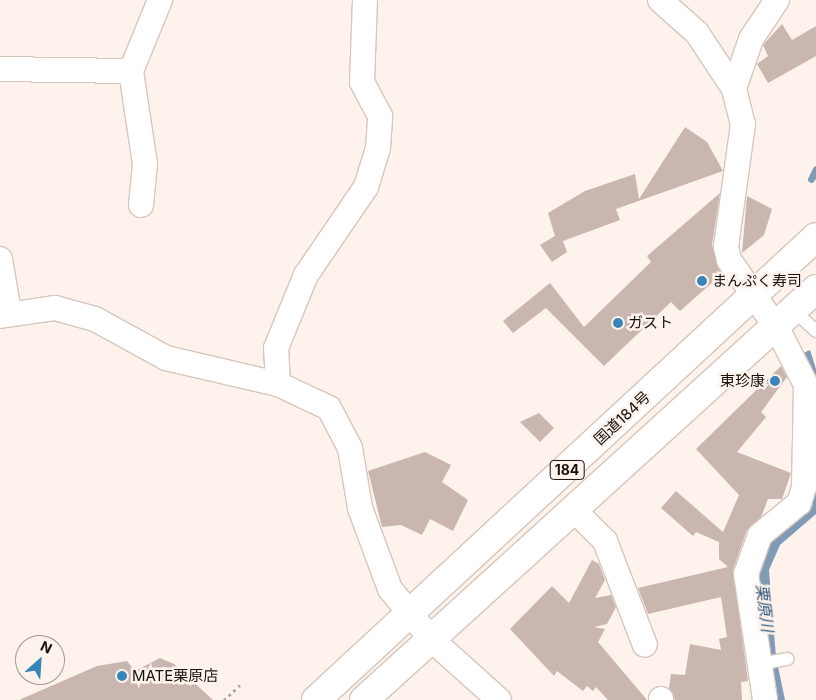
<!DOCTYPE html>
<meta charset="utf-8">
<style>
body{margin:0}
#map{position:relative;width:816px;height:700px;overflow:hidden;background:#fdf3ec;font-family:Inter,"Noto Sans JP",sans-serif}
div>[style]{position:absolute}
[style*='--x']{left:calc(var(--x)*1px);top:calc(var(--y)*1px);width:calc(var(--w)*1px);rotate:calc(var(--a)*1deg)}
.water>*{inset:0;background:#819bb6}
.stream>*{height:7px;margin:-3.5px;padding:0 3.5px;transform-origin:3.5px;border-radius:3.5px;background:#819bb6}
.building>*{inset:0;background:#c9b6ae}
.path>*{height:3px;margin-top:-1.5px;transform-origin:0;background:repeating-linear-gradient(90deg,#afa7a1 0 2.5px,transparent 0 6.5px)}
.roads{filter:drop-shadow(1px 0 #d6c6bb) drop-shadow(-1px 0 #d6c6bb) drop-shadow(0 1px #d6c6bb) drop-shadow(0 -1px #d6c6bb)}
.service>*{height:12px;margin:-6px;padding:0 6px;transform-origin:6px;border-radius:6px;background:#fff}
.minor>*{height:24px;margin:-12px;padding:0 12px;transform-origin:12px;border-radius:12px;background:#fff}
.trunk>*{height:28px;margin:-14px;padding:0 14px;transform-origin:14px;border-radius:14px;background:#fff}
.dots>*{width:14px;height:14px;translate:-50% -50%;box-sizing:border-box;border:2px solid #fdf3ec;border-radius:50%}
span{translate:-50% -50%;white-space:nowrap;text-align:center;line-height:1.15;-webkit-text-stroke:5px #fdf3ec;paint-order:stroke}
.shield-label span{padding:1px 4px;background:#fdf3ec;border:1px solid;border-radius:4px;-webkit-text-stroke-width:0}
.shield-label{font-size:14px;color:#16110d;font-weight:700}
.poi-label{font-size:15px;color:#16110d}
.left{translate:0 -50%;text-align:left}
.right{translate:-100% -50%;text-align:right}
.street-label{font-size:15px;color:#16110d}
.water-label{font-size:16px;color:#2e567d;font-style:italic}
.north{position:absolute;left:15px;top:635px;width:50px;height:50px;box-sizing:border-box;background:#fdf3ec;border:1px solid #a19993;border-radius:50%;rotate:26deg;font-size:14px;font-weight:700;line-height:20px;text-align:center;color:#16110d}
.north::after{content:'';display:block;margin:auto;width:18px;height:22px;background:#3885b7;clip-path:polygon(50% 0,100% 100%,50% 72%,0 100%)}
</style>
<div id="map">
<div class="water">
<i style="clip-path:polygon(810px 350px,816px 369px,816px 514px,780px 545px,769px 570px,776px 657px,785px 700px,773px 700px,754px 585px,766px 542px,813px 505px,812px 442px,801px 354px)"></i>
</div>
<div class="stream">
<i style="--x:811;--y:179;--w:11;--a:-63"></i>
</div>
<div class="building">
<i style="clip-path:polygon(782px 24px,792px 40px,816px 26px,816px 56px,768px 83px,757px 64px,768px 56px,763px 45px)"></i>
<i style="clip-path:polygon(685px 127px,707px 142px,723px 171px,616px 209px,620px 220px,563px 241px,567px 252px,552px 262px,540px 245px,555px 236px,548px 213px,585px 191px,635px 174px,639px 199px)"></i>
<i style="clip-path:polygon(720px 193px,712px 245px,722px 274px,680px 311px,671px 302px,604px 366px,546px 308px,513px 333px,503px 321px,550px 283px,584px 327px,651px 262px,647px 256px)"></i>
<i style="clip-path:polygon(747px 196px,772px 209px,764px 235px,742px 253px)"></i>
<i style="clip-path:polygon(781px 366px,787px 377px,761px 412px,766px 417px,737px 452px,791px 473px,782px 499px,768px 499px,761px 517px,747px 530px,733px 570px,748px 681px,741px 682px,742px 700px,675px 700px,669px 688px,671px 674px,685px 675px,690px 644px,721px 650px,719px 639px,727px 637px,721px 597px,648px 614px,638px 588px,728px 567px,719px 559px,719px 542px,696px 532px,693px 536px,661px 508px,676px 491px,723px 532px,739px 495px,696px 449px)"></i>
<i style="clip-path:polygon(539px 413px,554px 428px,540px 442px,520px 422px)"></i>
<i style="clip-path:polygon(425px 452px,451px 465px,442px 482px,468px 500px,453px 531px,430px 519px,422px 535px,401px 525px,382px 527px,368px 471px)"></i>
<i style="clip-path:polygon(592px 560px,599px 564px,605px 580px,595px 598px,611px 595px,616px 607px,607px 624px,594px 627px,605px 629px,598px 642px,647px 700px,608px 700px,596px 687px,593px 691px,587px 686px,583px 691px,557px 671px,554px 676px,510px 629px,552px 586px,569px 603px)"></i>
<i style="clip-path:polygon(160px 658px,174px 664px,213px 700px,19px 700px,97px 666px,127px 661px,135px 671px)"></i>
</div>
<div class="path">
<i style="--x:224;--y:700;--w:26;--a:-43"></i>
</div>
<div class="roads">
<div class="service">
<i style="--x:794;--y:311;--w:30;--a:42"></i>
<i style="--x:759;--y:664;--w:29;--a:-10"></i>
</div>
<div class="minor">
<i style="--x:660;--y:0;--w:50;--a:41.7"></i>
<i style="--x:697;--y:33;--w:67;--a:56.5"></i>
<i style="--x:734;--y:89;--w:36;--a:76"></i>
<i style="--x:743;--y:124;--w:124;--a:97.9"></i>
<i style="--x:726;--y:247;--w:13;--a:77"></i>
<i style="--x:729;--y:260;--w:83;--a:54.8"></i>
<i style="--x:777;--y:328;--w:64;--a:63"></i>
<i style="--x:806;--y:385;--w:102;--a:91.1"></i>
<i style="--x:804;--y:487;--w:17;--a:107"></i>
<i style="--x:799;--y:503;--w:50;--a:140.6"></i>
<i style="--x:760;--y:535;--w:41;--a:109.7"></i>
<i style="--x:746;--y:574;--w:127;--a:81.4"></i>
<i style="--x:0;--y:69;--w:131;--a:0.9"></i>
<i style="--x:734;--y:89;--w:53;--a:-71.2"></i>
<i style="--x:751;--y:39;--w:47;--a:-56.3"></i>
<i style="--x:141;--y:205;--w:41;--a:-84.4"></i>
<i style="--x:145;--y:164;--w:94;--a:-98.6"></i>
<i style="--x:131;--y:71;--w:77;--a:-67.8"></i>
<i style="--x:0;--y:259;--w:54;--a:80.4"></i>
<i style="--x:0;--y:316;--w:56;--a:-8.3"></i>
<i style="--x:55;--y:308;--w:41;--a:15.4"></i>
<i style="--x:95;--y:319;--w:81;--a:28.8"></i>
<i style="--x:166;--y:358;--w:115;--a:13.1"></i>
<i style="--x:278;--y:384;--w:56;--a:25.2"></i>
<i style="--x:329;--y:408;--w:45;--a:62.3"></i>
<i style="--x:350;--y:448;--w:61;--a:80.5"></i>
<i style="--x:360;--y:508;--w:86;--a:69.7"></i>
<i style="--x:390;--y:589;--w:65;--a:50.6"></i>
<i style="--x:431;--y:639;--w:91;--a:41.9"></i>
<i style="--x:278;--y:384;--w:36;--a:-93"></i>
<i style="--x:276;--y:348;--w:79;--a:-67.7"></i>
<i style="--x:306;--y:275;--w:107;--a:-55.7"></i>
<i style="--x:366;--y:187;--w:41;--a:-72.9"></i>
<i style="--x:378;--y:148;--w:32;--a:-86"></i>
<i style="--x:380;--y:116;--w:38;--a:-118"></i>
<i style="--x:362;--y:82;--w:82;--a:-87.9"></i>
<i style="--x:574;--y:510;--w:44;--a:45"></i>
<i style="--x:605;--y:541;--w:111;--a:69"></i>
<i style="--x:661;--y:700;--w:1;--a:-90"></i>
</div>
<div class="trunk">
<i style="--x:316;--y:700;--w:681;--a:-42.8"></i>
<i style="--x:364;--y:700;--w:611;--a:-42.28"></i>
</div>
</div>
<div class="dots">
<i style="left:702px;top:281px;background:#3885b7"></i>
<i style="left:618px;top:323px;background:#3885b7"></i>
<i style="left:775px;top:381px;background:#3885b7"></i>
<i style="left:122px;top:676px;background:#3885b7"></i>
</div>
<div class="shield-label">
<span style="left:567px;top:470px">184</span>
</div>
<div class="poi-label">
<span class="left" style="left:712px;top:281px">まんぷく寿司</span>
<span class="left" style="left:628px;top:323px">ガスト</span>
<span class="right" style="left:765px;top:381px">東珍康</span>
<span class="left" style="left:132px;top:676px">MATE栗原店</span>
</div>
<div class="street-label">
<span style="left:622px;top:418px;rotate:-43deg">国道184号</span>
</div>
<div class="water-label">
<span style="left:765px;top:608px;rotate:83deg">栗原川</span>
</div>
<div class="north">N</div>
</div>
